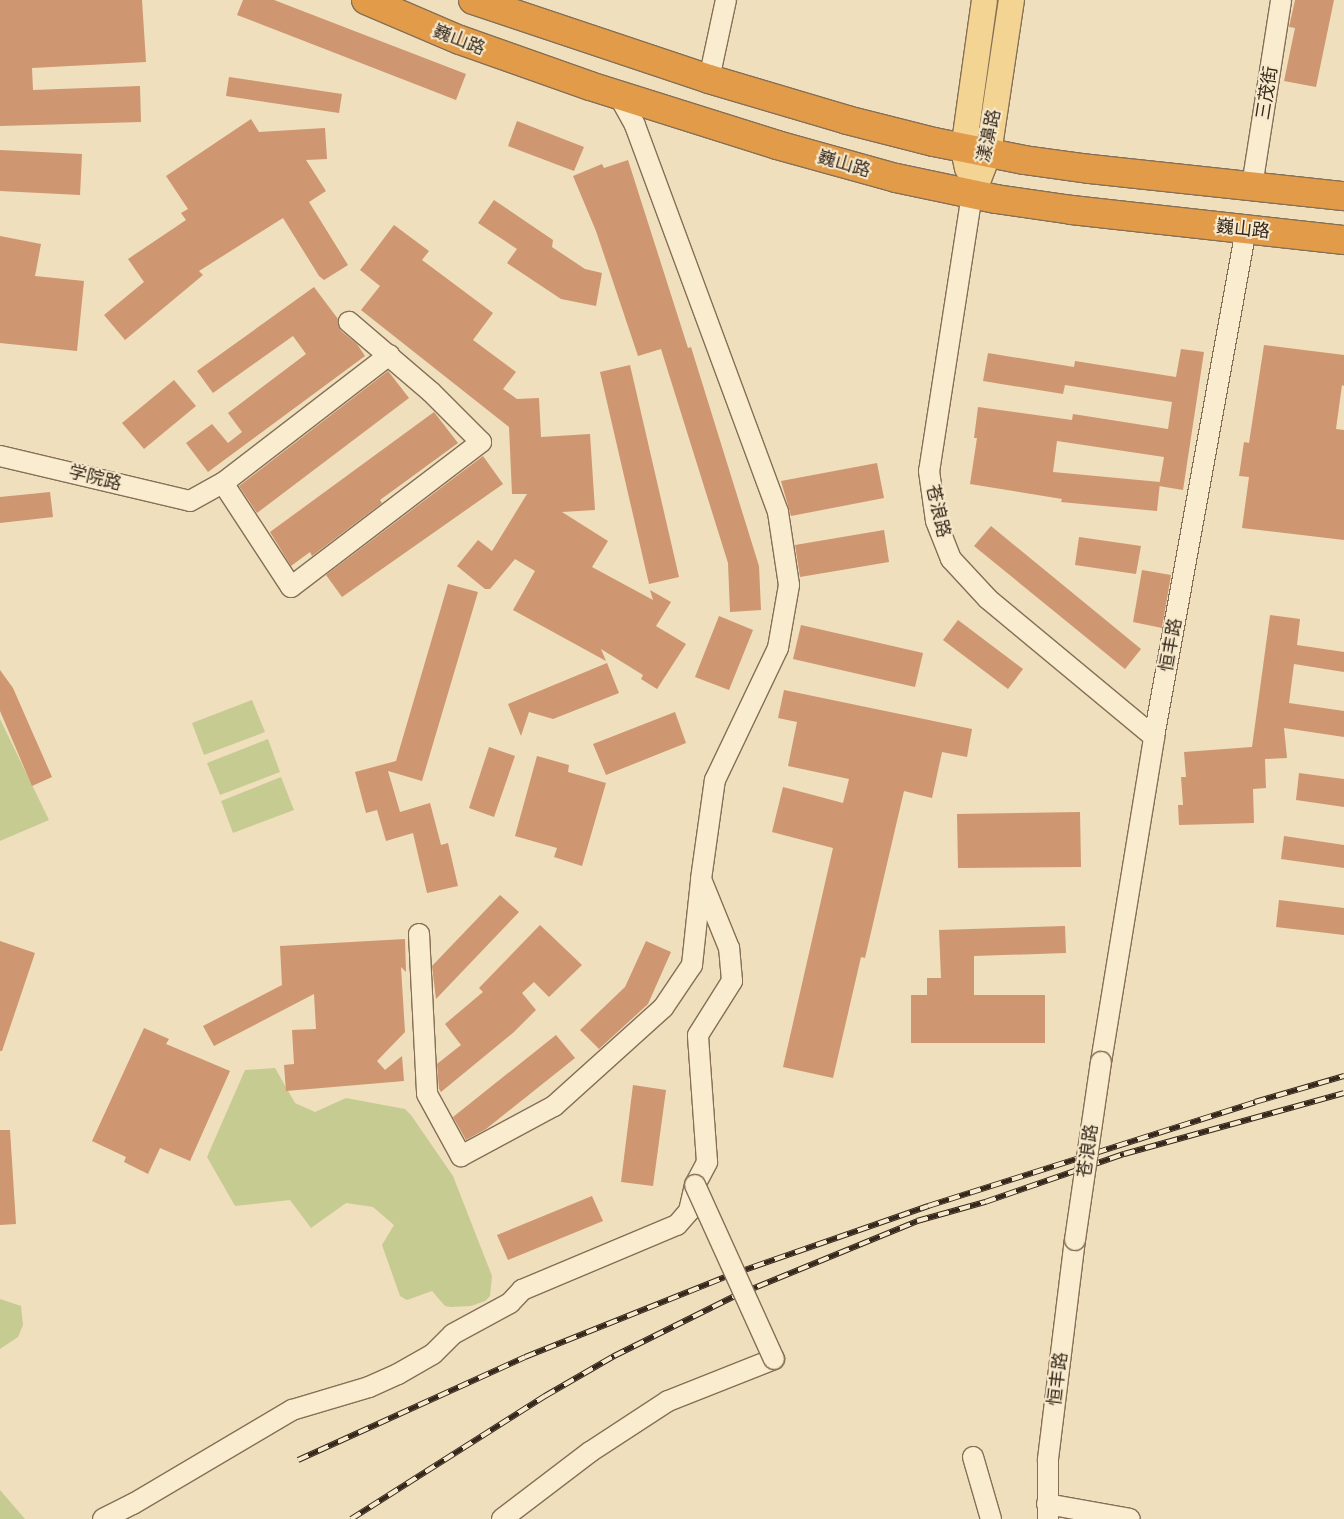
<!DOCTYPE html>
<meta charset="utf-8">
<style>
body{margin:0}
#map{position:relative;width:1344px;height:1519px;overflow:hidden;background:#efdfbc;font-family:Merriweather,"Noto Sans SC",serif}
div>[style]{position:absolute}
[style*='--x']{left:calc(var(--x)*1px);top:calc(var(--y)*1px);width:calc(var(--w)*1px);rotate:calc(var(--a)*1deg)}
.green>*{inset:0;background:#c6cc91}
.building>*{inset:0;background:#ce9671}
.roads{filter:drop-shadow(1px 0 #866f56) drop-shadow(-1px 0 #866f56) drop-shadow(0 1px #866f56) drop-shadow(0 -1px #866f56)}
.minor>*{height:20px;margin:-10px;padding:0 10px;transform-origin:10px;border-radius:10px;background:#f9eccf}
.major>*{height:25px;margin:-12.5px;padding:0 12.5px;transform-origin:12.5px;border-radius:12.5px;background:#f4d492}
.highway>*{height:28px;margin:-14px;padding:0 14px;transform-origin:14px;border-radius:14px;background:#e29c49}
.rail>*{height:5.5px;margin-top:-2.75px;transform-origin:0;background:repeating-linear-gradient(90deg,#f6e9cc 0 11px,#35271b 0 22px);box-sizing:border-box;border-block:1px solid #35271b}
.bridges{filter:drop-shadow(1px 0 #866f56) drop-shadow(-1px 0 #866f56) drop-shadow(0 1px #866f56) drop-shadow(0 -1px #866f56)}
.minor-bridge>*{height:20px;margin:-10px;padding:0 10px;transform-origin:10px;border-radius:10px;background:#f9eccf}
span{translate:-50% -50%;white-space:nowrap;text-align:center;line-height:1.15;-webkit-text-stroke:4px #f6e9cc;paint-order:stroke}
.street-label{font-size:18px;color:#35271b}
</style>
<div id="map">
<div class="green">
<i style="clip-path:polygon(252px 700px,265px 732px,204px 755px,192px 723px)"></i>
<i style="clip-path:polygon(0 719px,49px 820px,0 841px)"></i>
<i style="clip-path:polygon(268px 739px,280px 772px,220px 795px,207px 763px)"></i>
<i style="clip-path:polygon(281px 777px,294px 810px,233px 833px,221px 801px)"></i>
<i style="clip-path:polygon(275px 1068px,295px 1103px,315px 1112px,346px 1098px,405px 1109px,411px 1115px,453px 1176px,492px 1276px,490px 1296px,485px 1301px,471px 1306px,451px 1307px,445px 1306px,432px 1291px,407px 1300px,400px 1296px,382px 1245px,394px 1225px,373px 1207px,346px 1203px,311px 1228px,290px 1200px,235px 1206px,207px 1157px,245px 1070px)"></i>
<i style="clip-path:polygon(0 1299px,21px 1306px,23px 1325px,18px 1337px,0 1349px)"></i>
<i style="clip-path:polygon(0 1490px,25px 1519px,0 1519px)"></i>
</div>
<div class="building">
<i style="clip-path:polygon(0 0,142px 0,146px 62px,32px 68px,33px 90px,140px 86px,141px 122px,0 126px)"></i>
<i style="clip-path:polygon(243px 0,274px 0,466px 74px,456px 100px,237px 15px)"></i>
<i style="clip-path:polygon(1295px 0,1334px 0,1316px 87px,1284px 81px,1295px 28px,1289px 27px)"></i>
<i style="clip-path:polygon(229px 77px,342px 94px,339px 113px,226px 96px)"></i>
<i style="clip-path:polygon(251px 119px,259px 132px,325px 128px,327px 159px,306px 160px,326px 191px,309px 202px,348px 265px,324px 280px,319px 276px,283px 218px,199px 271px,203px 275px,125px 340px,104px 315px,144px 282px,128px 259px,186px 220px,181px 213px,188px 209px,166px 176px)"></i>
<i style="clip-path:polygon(517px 121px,584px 147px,574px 171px,508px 146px)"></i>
<i style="clip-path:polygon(0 150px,82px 154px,80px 195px,0 191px)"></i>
<i style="clip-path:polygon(628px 160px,688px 348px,691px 347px,759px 566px,761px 610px,730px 612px,728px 563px,661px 349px,638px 356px,596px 231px,573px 176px,602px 164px,604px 168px)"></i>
<i style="clip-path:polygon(494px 200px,553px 240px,552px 247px,585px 269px,602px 273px,596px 306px,561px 299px,507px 263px,517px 249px,478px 223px)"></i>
<i style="clip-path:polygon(394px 225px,429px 251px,422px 260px,493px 313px,473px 340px,516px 372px,503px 389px,517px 399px,539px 398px,541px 437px,590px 434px,595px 510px,562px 512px,608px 541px,592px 567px,653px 600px,650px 590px,671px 602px,656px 626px,686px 644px,657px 689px,641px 679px,643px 675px,601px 649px,606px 661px,513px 610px,535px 571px,515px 559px,490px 589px,485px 589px,457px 566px,478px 540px,492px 551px,527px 494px,512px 494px,509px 427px,361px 310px,380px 286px,360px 270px)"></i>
<i style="clip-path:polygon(0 236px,41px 244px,35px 276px,84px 281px,77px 351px,0 343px)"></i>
<i style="clip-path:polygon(314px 287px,338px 319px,338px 325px,341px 331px,357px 344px,365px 356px,208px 472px,186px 443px,212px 424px,228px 443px,242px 432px,228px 413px,306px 354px,293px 336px,213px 393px,197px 371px)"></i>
<i style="clip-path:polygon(1264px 345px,1344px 355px,1344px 386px,1342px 385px,1336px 429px,1344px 430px,1344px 540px,1242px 528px,1249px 477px,1239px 476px,1244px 442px,1249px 443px)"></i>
<i style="clip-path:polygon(1181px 349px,1204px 352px,1183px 490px,1159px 486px,1164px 457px,1057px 441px,1053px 472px,1160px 482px,1157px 511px,1061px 502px,1062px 499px,970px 484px,977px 438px,974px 438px,978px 407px,1072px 420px,1073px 414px,1168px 429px,1172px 402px,1065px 385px,1063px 394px,983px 381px,988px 353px,1074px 367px,1075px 361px,1176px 377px)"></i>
<i style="clip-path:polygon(630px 365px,679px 577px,649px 584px,600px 372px)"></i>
<i style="clip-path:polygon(388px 371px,409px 398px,257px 513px,239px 486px)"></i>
<i style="clip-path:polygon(174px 380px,196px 406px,144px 449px,122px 423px)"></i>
<i style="clip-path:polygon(434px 412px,458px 443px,380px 500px,382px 503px,312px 556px,310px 552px,291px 566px,270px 532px)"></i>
<i style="clip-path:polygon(483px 456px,503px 484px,342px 597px,326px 575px)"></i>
<i style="clip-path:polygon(877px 463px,884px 498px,791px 516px,781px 481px)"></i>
<i style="clip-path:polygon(50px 492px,53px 517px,0 523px,0 497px)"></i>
<i style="clip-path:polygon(991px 526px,1141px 649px,1125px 669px,974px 546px)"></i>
<i style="clip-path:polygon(884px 530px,889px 562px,800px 577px,795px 545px)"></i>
<i style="clip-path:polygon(1079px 537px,1141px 546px,1136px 574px,1075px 565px)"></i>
<i style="clip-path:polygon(1142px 570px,1171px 575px,1162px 628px,1133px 622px)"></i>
<i style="clip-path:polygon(448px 584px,478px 592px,422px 781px,388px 771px,400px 812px,430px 803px,441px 845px,448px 843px,458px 886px,427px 893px,413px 833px,386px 841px,377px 810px,366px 813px,355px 772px,396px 761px)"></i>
<i style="clip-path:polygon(1270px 615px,1300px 619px,1297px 645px,1344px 652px,1344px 672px,1294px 664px,1289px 703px,1344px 711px,1344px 737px,1284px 728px,1287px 758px,1265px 759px,1266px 788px,1253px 789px,1254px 823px,1179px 825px,1178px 805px,1183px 805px,1181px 777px,1186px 777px,1184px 752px,1252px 747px)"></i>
<i style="clip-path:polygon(719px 616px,753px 630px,729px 690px,695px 677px)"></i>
<i style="clip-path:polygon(958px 620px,1023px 669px,1008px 689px,943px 640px)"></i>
<i style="clip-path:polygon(801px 625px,923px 653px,915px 687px,793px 659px)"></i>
<i style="clip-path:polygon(607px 663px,619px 693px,553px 719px,529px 712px,521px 736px,508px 704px)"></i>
<i style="clip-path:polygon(0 670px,13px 688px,52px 777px,32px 786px,0 711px)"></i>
<i style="clip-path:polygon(784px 690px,972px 729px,967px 757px,942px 752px,932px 798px,904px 791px,865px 958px,861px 957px,833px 1078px,783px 1067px,833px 848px,772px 832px,783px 787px,843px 803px,849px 779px,788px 766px,797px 722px,778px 718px)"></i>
<i style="clip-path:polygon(675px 712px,686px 743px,606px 775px,593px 744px)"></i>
<i style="clip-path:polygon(489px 747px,515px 756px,494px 817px,469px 808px)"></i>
<i style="clip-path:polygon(537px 756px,569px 765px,568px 772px,606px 783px,582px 866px,554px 857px,557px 848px,515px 836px)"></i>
<i style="clip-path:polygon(1299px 773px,1344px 779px,1344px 807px,1296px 800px)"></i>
<i style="clip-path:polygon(1080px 812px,1081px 867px,958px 868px,957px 814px)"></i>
<i style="clip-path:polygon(1284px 836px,1344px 845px,1344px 868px,1281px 859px)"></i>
<i style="clip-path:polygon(500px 895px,519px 912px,436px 999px,432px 966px)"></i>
<i style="clip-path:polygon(1279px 900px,1344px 908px,1344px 935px,1276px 927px)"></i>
<i style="clip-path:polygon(540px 925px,582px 965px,549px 997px,534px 982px,522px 993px,536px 1010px,514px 1032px,441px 1092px,439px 1089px,437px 1064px,461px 1045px,445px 1024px,483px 992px,479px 988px)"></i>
<i style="clip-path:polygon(1065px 926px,1066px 953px,974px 956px,974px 995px,1045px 995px,1045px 1043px,911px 1043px,911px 995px,927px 995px,927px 978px,941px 978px,939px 930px)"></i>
<i style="clip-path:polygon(405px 939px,406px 972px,401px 967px,405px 1032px,377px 1061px,385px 1070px,402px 1056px,404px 1081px,286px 1091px,284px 1065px,294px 1064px,292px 1030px,316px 1029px,314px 994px,214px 1046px,203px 1026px,282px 985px,280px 946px)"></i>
<i style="clip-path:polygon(0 941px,35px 953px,2px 1051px,0 1051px)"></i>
<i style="clip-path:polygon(646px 941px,671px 952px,648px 1004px,599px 1049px,580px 1030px,625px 987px)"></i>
<i style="clip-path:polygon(144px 1028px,169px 1039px,166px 1044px,230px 1071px,190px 1161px,160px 1148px,148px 1174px,124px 1162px,126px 1157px,92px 1141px)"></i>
<i style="clip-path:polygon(556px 1035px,575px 1058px,486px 1129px,466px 1140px,453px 1117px)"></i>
<i style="clip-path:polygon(633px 1085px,666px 1090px,653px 1186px,621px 1182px)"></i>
<i style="clip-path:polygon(0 1130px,10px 1130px,16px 1224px,0 1225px)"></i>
<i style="clip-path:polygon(592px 1196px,603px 1221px,508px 1260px,497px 1235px)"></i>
</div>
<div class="roads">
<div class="minor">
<i style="--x:709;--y:79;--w:81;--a:-77.9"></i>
<i style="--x:1252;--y:186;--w:188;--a:-81.1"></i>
<i style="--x:972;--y:194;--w:280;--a:98.8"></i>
<i style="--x:929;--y:471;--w:50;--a:82"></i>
<i style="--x:936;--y:521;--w:41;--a:68.5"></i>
<i style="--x:951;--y:559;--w:54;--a:47.2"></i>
<i style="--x:988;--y:599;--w:216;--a:39.7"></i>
<i style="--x:0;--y:456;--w:195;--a:13.3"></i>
<i style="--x:190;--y:501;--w:38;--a:-29"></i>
<i style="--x:223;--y:483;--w:210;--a:-37.6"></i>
<i style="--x:223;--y:483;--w:124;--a:56.8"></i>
<i style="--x:291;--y:587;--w:239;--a:-37.3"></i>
<i style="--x:481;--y:442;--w:71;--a:-135"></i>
<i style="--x:431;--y:392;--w:108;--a:-139.5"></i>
<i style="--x:419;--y:934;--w:160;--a:87.1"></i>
<i style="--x:427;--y:1094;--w:71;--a:61.3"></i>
<i style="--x:461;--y:1156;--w:106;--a:-28.3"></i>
<i style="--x:554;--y:1106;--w:147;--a:-42"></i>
<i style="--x:663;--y:1008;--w:52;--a:-56"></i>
<i style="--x:692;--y:965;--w:84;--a:-83.9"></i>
<i style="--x:1101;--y:1062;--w:329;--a:-80.7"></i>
<i style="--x:1154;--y:737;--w:516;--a:-79.73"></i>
<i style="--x:973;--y:1457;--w:65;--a:73.8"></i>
<i style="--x:1047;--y:1504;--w:84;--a:10.2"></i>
<i style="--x:103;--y:1519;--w:34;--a:-27"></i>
<i style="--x:133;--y:1504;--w:185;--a:-30.6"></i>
<i style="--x:292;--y:1410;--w:80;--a:-16.6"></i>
<i style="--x:369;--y:1387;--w:32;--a:-24"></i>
<i style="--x:398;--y:1374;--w:40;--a:-29.7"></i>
<i style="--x:433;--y:1354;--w:28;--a:-45"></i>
<i style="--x:453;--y:1334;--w:65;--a:-28.5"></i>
<i style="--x:510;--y:1303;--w:18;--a:-47"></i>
<i style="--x:522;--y:1290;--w:168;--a:-22.8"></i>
<i style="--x:677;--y:1225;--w:18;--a:-49"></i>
<i style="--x:689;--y:1211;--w:27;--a:-77"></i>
<i style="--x:695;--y:1185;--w:26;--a:-62"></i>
<i style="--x:707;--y:1162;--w:127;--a:-94.1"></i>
<i style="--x:698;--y:1035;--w:64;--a:-57.8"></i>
<i style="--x:732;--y:981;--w:33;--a:-95"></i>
<i style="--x:729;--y:948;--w:74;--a:-112.1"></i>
<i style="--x:701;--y:879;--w:100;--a:-82"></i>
<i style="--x:715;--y:780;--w:146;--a:-64.5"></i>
<i style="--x:778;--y:648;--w:64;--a:-80.1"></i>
<i style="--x:789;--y:585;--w:74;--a:-98.6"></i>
<i style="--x:778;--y:512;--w:413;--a:-110.3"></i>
<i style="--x:635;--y:125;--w:33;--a:-119"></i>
<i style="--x:502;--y:1519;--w:111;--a:-37.3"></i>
<i style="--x:590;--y:1452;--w:93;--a:-33.2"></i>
<i style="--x:668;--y:1401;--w:114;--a:-21.6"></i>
<i style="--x:1048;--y:1519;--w:60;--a:-90"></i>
<i style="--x:1048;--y:1459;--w:221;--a:-83"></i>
</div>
<div class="major">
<i style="--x:967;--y:168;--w:19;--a:-102"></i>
<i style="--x:963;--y:149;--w:150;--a:-82"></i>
<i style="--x:972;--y:194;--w:44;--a:-68.7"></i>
<i style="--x:988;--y:153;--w:155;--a:-81.5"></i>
</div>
<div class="highway">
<i style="--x:366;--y:0;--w:102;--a:23.1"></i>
<i style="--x:460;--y:40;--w:138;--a:19.5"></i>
<i style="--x:590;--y:86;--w:196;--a:17.5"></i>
<i style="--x:777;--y:145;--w:123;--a:15.5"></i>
<i style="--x:896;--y:178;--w:102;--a:11.9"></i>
<i style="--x:996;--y:199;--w:77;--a:8.2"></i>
<i style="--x:1072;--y:210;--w:274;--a:6.3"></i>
<i style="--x:473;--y:0;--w:249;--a:18.5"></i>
<i style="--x:709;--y:79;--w:144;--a:16.5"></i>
<i style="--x:847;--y:120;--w:90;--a:14.2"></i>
<i style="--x:934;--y:142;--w:92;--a:11.3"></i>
<i style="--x:1024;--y:160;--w:67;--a:7.8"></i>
<i style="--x:1090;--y:169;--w:255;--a:6.1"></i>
</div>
</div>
<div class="rail">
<i style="--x:298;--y:1460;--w:249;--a:-24.4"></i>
<i style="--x:525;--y:1357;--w:224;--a:-21.8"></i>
<i style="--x:733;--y:1274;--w:207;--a:-19.2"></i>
<i style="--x:928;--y:1206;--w:343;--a:-17.6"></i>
<i style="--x:1255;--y:1102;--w:93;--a:-16.3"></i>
<i style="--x:351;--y:1519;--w:230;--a:-32.4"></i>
<i style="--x:545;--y:1396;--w:80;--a:-30.1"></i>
<i style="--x:614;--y:1356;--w:137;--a:-26.4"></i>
<i style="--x:737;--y:1295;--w:195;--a:-22.3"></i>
<i style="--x:917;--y:1221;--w:71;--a:-15.6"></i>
<i style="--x:985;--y:1202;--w:147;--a:-19.1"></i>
<i style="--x:1124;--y:1154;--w:228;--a:-15.5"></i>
</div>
<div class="bridges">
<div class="minor-bridge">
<i style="--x:695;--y:1185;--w:191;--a:65.6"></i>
<i style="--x:1075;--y:1240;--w:180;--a:-81.7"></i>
</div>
</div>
<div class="street-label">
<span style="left:459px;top:40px;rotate:21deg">巍山路</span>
<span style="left:1267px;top:93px;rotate:-81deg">三茂街</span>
<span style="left:989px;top:136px;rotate:-78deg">漾濞路</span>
<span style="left:844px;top:164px;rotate:16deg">巍山路</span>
<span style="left:1243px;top:229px;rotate:6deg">巍山路</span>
<span style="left:95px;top:478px;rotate:14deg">学院路</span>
<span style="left:938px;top:511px;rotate:77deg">苍浪路</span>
<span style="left:1171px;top:645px;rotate:-80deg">恒丰路</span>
<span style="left:1088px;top:1151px;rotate:-82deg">苍浪路</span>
<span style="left:1058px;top:1379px;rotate:-83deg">恒丰路</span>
</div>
</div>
